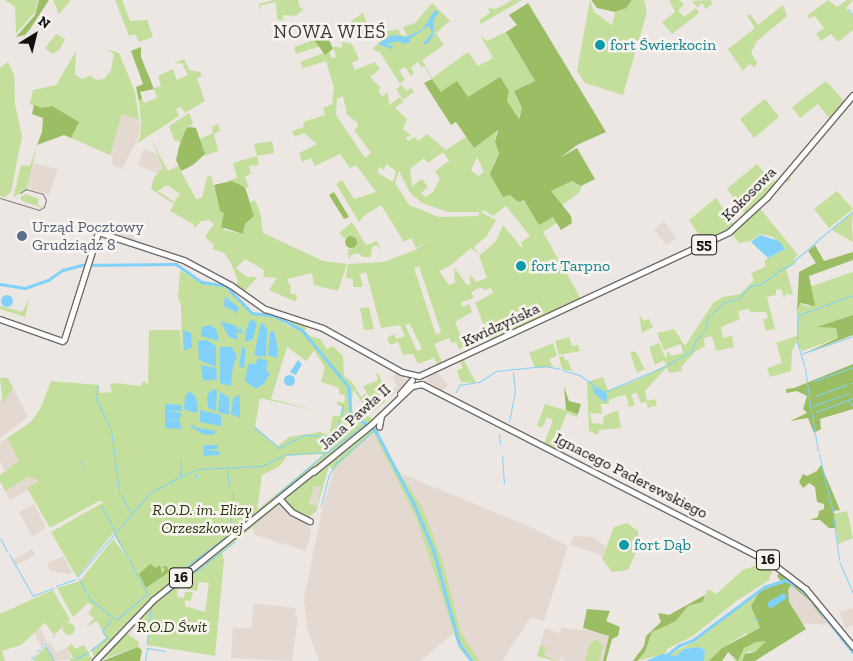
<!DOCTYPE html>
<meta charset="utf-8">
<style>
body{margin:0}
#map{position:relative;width:853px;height:661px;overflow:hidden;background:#ece7e3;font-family:"Zilla Slab",serif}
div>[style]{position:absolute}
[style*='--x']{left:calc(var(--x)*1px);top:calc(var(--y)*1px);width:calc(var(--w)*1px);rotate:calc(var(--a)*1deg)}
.built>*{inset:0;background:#e3d9d0}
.green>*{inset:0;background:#c4df9c}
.round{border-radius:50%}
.forest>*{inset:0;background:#9bbd64}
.water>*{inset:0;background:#81d1fb}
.stream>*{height:1px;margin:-0.5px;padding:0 0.5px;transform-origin:0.5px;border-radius:0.5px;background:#81d1fb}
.canal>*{height:2.5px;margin:-1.25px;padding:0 1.25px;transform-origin:1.25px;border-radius:1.25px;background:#81d1fb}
.roads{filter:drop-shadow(1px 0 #706c69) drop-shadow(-1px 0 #706c69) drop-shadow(0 1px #706c69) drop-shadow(0 -1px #706c69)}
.major>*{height:4.5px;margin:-2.25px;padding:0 2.25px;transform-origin:2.25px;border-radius:2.25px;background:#fff}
.tram>*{height:1px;margin:-0.5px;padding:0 0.5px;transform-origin:0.5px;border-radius:0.5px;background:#827f7c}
.dots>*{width:14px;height:14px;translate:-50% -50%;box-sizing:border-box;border:2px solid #f9f4f0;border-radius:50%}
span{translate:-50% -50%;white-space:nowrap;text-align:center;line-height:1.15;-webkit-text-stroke:5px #f9f4f0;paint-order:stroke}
.shield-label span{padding:1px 4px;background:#f9f4f0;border:1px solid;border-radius:4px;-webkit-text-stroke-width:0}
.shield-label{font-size:15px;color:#12110f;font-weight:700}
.culture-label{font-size:16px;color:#0d838f}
.left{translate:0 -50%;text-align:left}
.street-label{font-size:16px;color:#12110f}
.service-label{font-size:16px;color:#4e5e75}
.park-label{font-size:16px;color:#25320c;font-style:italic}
.quarter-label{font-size:19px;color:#3c3835;letter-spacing:1px}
.north{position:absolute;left:10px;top:10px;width:50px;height:50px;-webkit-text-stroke:4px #f9f4f0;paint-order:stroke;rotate:36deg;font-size:14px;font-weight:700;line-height:20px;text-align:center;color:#12110f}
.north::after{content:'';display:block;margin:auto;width:18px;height:22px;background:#12110f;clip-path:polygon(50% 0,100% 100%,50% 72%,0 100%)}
</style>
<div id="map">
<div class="built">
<i style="clip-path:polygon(122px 114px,139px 120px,140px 125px,138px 138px,122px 169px,112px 165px,113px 158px,110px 155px)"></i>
<i style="clip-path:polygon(144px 149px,156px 153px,163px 168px,159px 174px,138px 165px)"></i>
<i style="clip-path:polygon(33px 163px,58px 169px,49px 195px,27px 188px)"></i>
<i style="clip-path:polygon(664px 221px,676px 238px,666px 245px,654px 229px)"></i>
<i style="clip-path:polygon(118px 229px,134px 236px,135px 243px,115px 236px)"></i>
<i style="clip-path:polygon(396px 371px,408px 381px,391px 397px,387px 392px,397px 387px,393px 378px)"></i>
<i style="clip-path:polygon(437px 372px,448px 385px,442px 391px,427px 381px,427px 377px)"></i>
<i style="clip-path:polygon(13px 388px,28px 417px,0 438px,0 399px,3px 403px)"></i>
<i style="clip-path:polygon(373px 432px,417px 520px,454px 633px,420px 661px,319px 661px,307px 628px,304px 600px,322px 510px,335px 466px)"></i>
<i style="clip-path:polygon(7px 438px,20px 461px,5px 471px,0 462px,0 443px)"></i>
<i style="clip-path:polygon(402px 474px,535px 529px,568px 546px,544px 621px,531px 617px,502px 661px,480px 661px,461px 633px,442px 559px,429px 525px)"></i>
<i style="clip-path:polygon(30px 477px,39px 482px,10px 501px,5px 491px)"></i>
<i style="clip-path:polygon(313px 486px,321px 487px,317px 506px,309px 505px)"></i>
<i style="clip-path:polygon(34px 504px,46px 527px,32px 537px,19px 512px)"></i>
<i style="clip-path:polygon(279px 505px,308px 523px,311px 532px,306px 551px,255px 535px,252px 527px)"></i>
<i style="clip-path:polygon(574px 536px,593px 537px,606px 546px,603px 556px,570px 545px)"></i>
<i style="clip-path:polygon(32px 549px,35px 555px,17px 565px,13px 560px)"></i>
<i style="clip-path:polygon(63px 556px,72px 572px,68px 574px,51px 571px,47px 564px)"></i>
<i style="clip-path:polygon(792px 584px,810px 601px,826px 625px,802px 623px,789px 602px,788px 590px)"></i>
<i style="clip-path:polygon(254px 603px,296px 608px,295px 616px,298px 617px,292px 661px,231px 658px,233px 627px,251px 629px)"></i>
<i style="clip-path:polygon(853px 608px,853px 625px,845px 628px,840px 612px)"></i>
<i style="clip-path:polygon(40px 628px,47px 642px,41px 647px,35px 633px)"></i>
<i style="clip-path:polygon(545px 628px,560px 633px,561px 628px,605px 632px,609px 638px,603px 661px,565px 661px,561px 657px,559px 661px,553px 661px,537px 656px)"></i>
<i style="clip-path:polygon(50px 642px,56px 653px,67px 647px,72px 659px,54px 661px,46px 646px)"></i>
</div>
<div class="green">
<i style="clip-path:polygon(5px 0,38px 0,35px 12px,16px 34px,15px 7px)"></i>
<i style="clip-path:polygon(53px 0,71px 0,59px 14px)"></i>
<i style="clip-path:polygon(115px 0,122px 0,130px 21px,147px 20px,153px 37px,139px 42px,135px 34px,129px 36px)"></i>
<i style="clip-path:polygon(273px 0,298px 0,300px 8px,304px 9px,296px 16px,283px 15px,283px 21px,277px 19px,276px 2px,261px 5px,260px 11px,259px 4px)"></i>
<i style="clip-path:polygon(512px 0,522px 0,481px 24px,479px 20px,490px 13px,488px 8px,496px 9px)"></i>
<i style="clip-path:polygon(590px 0,594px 12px,612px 25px,615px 12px,626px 8px,632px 0,644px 0,647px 12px,623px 95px,585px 83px,577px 71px)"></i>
<i style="clip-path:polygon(669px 0,680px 0,684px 5px,678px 10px,684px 17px,696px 8px,699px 13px,672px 34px,662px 22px,675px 12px)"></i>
<i style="clip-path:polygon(710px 0,713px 3px,706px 9px,702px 3px,697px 7px,692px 1px)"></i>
<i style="clip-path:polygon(828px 0,837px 7px,847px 0,853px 0,846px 8px,853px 16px,853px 30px,838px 42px,831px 34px,821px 41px,816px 34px,824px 28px,815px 16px,809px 19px,808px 15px)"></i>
<i style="clip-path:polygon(432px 3px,450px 21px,436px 33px,444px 45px,422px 60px,432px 78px,468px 52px,478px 66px,493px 58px,480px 35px,487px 41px,506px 32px,535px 81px,514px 91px,522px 108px,518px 120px,507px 101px,509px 93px,468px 97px,440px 92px,424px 66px,422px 68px,418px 62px,411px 67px,414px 73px,411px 76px,405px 67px,399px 70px,405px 80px,400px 84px,379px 51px,376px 52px,373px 48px,385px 37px,384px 32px,398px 29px,401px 35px,407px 36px,403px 27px,415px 23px)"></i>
<i style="clip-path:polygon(783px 5px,787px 16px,757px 41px,751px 53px,757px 62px,755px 67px,749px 64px,743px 71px,728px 49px,755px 28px,747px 16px,750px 14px,758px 25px)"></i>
<i style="clip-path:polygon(363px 13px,372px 35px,360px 40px,351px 21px)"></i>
<i style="clip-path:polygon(56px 34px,65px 39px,60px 49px,53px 54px,45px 48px)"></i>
<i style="clip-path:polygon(314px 40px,321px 46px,296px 54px,294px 47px)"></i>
<i style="clip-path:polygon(evenodd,342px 42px,352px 44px,359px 59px,352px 63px,355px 70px,375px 62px,380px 69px,370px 77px,381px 88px,378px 90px,382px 96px,388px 93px,389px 105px,400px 97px,403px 102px,395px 108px,407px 119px,403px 129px,411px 135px,406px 138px,408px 141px,415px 137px,418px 141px,427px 134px,446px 150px,467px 136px,474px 148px,497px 130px,495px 142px,499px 152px,494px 163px,503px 197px,510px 195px,518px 202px,524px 200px,553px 216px,557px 223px,543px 232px,581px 299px,490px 341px,475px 303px,493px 293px,491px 288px,484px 290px,482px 287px,471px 292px,474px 298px,461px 302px,463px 307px,469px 304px,472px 312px,455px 322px,465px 346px,459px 349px,456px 342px,452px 343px,449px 338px,434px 344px,443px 364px,438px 366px,434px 358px,418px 364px,413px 354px,403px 355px,398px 342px,390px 345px,387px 338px,394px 334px,396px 339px,405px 336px,400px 325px,381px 328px,366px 272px,360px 274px,363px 287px,353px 287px,353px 279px,346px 278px,348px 264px,384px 262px,415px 250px,430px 240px,416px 248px,411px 238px,404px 242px,381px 205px,365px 215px,359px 222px,336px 184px,342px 180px,354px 199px,376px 192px,356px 165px,350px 168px,340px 154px,315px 166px,311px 158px,302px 162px,299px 153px,317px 144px,304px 133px,294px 137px,292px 131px,304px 127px,303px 122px,325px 115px,323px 108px,332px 104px,334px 88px,326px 61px,303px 68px,300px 62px,329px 51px,332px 58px,336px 57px,333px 46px,342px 48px,342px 42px,343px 96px,347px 115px,357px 122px,358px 127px,354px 130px,371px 153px,365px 158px,336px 115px,337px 99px,343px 96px,342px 42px,443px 152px,449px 161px,435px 171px,440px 179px,433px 192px,425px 197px,421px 193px,428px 187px,422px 179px,412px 186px,410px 169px,424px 158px,428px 163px,443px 152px,342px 42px,477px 157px,484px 172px,478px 176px,471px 170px,477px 157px,342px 42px,386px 164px,396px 171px,393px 182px,378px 173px,379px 167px,384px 170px,386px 164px,342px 42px,399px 171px,410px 193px,422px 203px,448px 212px,479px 212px,479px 216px,439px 217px,409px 205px,395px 183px,399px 171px,342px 42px,506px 206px,530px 236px,521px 242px,523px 249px,503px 225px,496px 241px,479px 256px,487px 278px,476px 282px,472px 276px,469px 278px,471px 283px,467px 285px,454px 267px,455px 283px,449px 285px,439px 271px,451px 265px,471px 248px,479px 254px,474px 247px,487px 236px,496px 220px,481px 212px,484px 210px,493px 216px,506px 206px,342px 42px,419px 266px,441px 332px,436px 335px,414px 268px,419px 266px,342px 42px,410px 324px,422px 349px,417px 351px,405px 325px,410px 324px)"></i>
<i style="clip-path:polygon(106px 49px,119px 53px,135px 92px,139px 120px,122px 114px,110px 155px,71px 138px,78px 122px,30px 104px,33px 90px,56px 85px,76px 51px,75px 75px,82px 79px,91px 75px,92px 78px,97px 80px,104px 79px,111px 70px,114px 54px)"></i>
<i style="clip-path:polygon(184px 59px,189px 70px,200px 72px,202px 76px,197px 78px,205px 101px,185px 113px,181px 107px,176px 109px,179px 116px,136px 144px,140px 138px,141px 122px,139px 101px,142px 98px,144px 103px,157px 98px,154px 88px,161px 86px,158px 76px,173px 69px,177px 80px,188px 75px,182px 63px,173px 64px)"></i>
<i style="clip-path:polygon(8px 62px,14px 75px,15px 104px,22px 136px,11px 192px,5px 197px,0 196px,0 68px)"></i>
<i style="clip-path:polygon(826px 81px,845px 102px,830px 119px,818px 104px,800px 118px,792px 107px)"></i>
<i style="clip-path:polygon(402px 85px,406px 91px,411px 88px,414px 92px,403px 100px,396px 89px)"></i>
<i style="clip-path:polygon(765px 99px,779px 117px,754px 138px,740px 119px)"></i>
<i style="clip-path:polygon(189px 113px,193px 123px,186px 130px,181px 145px,178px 140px,175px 142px,169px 126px)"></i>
<i style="clip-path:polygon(218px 124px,220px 131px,214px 134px,218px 151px,205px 156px,200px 139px,213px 133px,212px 127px)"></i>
<i style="clip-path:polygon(evenodd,151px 139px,168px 171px,178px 166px,196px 199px,202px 198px,207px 177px,211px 176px,220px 210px,224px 213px,224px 230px,243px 234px,245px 224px,254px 216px,250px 202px,255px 200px,260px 212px,263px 233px,323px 261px,347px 264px,338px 291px,314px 285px,312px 273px,287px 279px,291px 287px,290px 293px,297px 295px,296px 302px,269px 290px,277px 278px,263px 277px,264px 270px,245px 259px,236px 268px,247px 277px,257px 277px,244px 292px,235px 286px,238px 281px,231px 263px,224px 253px,212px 249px,214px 245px,205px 237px,214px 224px,209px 220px,201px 221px,195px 228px,193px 224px,170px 211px,174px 204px,151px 189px,154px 177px,163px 168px,151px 139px,167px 185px,180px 194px,174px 202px,158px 191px,167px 185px)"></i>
<i style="clip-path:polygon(272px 141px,274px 153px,257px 156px,259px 165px,249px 166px,251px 174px,245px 176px,249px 188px,227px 181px,237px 178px,233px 163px,257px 156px,254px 144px)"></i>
<i style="clip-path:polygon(37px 145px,27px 188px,13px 198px,21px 165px,30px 166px)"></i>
<i style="clip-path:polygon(805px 148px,808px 152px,789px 177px,791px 180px,782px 184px,759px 207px,798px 255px,794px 259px,796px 263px,786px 269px,793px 295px,786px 294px,784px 298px,781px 289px,776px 290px,776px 295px,767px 297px,775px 329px,766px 331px,763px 319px,768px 318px,766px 312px,750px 312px,749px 309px,738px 311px,740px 319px,721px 327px,723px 338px,732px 336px,734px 347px,716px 351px,712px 336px,704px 338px,705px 346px,696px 351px,681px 367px,682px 371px,669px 373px,667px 367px,645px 391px,647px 401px,655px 399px,657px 405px,648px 408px,646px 402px,641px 403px,637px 393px,631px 394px,635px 405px,629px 407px,626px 395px,620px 396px,609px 400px,609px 404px,601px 404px,602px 414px,590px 413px,592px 423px,603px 424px,604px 416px,618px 410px,621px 428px,599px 430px,598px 435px,589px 431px,587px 382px,603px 377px,608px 391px,640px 379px,666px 365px,664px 360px,655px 365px,649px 347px,659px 343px,666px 359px,668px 351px,672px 356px,683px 353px,681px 344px,664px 350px,657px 333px,674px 329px,685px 346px,713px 303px,723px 297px,740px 294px,754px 280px,751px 273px,765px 267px,765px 260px,785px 249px,773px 237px,760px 234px,751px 241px,739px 243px,732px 233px,707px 247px,689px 220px,716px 198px,734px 225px,746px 215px,727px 189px,757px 164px,774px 184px,771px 178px,776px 182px)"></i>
<i style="clip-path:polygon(572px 181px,581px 186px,580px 192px,561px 206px,551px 191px)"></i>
<i style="clip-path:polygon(837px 191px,853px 209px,829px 228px,814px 209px)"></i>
<i style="clip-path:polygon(26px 194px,39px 199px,37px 204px,43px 208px,22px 201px,20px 197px)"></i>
<i style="clip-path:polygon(853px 212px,852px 225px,853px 242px,832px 230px)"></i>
<i style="clip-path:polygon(352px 222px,366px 245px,377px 241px,381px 250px,376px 245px,372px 247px,371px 257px,363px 257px,358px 253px,351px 255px,349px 261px,348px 249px,351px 249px,355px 236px,344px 238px,339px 233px)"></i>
<i style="clip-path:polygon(evenodd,180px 270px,203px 284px,224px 287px,254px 315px,274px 317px,290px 327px,290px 320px,308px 325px,305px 331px,310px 336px,320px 339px,327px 349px,333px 346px,343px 356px,344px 376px,352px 382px,361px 397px,367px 393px,363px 386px,378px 380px,376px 374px,378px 373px,386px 392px,380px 395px,386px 401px,370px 414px,353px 389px,351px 409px,359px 418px,366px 414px,371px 418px,393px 462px,423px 509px,442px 559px,461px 633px,480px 661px,470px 661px,459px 648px,417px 520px,373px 432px,333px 470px,329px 466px,316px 512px,311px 515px,308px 523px,279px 505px,222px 552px,224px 560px,215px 656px,147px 645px,148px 634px,133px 624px,125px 632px,139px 642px,138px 647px,97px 661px,91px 650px,106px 638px,97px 621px,86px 627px,94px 618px,88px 614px,93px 606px,88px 603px,73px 617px,57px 588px,80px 581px,113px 539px,127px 557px,113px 533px,77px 577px,51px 532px,104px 502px,99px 501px,50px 528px,27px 488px,39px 481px,29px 477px,5px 491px,0 481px,0 475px,19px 461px,7px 438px,31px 422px,41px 407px,51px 381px,99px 385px,99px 393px,112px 392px,110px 385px,115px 383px,140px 386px,144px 381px,148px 385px,149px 330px,180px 330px,182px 359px,181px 305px,178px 297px,180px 270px,287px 347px,306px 361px,314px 351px,325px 367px,321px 382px,339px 388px,339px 394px,345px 395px,344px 403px,337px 401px,337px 405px,342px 406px,340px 416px,333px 416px,329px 435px,320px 432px,289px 437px,278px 446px,255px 427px,260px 398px,318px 411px,271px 399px,287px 347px,180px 270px,323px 454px,320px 458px,257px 510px,262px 475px,280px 466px,287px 456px,323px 454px,180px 270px,314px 486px,321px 487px,317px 506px,309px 504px,314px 486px,180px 270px,199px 582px,209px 583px,205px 612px,185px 606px,185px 600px,191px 601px,193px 592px,185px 592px,184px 598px,177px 597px,177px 590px,184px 585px,185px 589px,197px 591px,199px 582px)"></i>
<i style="clip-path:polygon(853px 272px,853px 315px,819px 327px,836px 328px,838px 338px,802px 351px,796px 342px,792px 351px,791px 371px,770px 377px,767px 368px,782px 363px,776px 343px,797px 336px,797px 311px,799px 303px,809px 307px,809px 287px)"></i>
<i style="clip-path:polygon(29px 299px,25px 317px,0 309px,0 306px,22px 312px)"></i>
<i style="clip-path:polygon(369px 307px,374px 329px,364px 330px,360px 308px)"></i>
<i style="clip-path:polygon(639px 314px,643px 321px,649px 319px,653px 327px,642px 333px)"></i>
<i style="clip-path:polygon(569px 337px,572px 346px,578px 345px,580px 351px,559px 355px,555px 341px)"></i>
<i style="clip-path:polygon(553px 343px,557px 356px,549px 359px,553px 367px,535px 368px,529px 353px)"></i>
<i style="clip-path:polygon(635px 351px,645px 369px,637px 373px,630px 353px)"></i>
<i style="clip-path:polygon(564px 356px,565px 360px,568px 360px,572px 371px,562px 369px,559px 357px)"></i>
<i style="clip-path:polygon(463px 358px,476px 383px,461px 382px,457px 371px,463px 368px,459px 360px)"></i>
<i style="clip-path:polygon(0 378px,8px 378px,13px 388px,3px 404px)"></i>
<i style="clip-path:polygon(545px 404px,578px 414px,577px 417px,567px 413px,554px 445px,563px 454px,544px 444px,553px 420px,547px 417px,542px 428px,537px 425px)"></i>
<i style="clip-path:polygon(847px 511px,853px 538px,838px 544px,834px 514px)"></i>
<i style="clip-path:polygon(627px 523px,638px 531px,638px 548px,628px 570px,612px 572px,602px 559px,614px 527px)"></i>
<i style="clip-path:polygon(766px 562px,773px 567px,769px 580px,735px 602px,693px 636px,667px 649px,665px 654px,637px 661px,645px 652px,652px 632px,658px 627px,676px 621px,688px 606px,703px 602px,708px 589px,716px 594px,743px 570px)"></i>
<i style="clip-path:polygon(53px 590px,70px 620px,54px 635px,45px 623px,21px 645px,2px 651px,5px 661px,0 661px,0 614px)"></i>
<i style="clip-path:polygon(760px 591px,751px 606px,761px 628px,753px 634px,745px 634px,722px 648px,709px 661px,704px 661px,705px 650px,699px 647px,684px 649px,676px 656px,666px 656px,695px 641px)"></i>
<i class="round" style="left:63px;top:623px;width:12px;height:12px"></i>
<i style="clip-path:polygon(597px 640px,603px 646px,599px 661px,585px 661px,590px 643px)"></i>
<i style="clip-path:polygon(756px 641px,766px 641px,755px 652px,748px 651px,742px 661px,735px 661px,731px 656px,737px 660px,743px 648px)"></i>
<i style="clip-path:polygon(72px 644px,75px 649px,84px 645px,93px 661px,69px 661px,73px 658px,67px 647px)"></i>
<i style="clip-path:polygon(541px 645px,549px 649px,545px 649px,544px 655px,555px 661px,537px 656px)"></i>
<i style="clip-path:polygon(46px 646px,54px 661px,34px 661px,33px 660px)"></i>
</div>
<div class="forest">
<i style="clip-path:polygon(39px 0,49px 0,30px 29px,25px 35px,16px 37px,35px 15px)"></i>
<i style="clip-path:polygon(591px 0,632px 0,626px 8px,615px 12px,597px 8px)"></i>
<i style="clip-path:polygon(528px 3px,606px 132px,577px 145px,560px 158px,577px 148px,595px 179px,581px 186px,572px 181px,551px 191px,571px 216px,572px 223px,561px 230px,553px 217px,539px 225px,524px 200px,518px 202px,510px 195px,503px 197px,490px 174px,499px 153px,495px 142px,498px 130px,474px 148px,456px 122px,451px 125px,424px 83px,432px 79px,441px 92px,457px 81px,468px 97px,500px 77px,509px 91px,507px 101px,519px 119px,522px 108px,514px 91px,535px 81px,506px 32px,517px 25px,509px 15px)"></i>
<i style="clip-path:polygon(315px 34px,324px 40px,327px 35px,333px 49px,325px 55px,314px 40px)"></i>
<i style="clip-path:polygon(141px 47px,141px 57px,154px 89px,140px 92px,142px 98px,139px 101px,136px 87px,143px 84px,131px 51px)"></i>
<i style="clip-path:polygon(34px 105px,42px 108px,52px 106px,79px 122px,71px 138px,64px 135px,37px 145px,42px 132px,43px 118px,32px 114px)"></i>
<i style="clip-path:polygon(190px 127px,196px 128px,205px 154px,193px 165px,181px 171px,176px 160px,179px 147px,186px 129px)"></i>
<i style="clip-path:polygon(231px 181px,245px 187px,254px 216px,245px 224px,243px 234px,221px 227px,224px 213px,220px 211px,214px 185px)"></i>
<i style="clip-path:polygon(334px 192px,349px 217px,344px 219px,329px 195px)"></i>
<i class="round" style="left:345px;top:236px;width:12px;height:12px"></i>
<i style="clip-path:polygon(815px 245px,824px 261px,853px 252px,853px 260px,809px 276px,815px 306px,800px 303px,797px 311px,799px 272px,816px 263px,808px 251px)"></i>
<i style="clip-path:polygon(853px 315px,853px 335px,803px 354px,838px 338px,836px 328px,817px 327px)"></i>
<i style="clip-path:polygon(853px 364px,853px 409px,820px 419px,821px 429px,814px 433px,808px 418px,790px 421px,807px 413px,803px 409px,807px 396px,797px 391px,786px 393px,786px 389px,794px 388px)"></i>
<i style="clip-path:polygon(564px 387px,569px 401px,581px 404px,578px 414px,566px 410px)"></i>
<i style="clip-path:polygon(821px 465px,840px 510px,834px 511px,836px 528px,829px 528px,820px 520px,810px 520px,818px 517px,819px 511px,824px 509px,824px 504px,817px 502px,815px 487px,809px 483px,803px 488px,799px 482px,803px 474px,807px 476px,817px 471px)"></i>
<i style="clip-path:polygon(150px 564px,156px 568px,160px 565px,162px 574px,165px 569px,162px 567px,167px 566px,169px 572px,146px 588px,139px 574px)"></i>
<i style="clip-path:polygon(781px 571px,809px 595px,827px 625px,810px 601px,791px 585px,788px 590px,789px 602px,806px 629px,755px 661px,742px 661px,745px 654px,755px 652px,766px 641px,756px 642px,744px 648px,738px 661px,728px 652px,722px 661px,709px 661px,722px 648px,760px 628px,751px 606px,760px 591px,782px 583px,777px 576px)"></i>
<i style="clip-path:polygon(705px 595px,703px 602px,688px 606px,676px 621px,652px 632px,645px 652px,637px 661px,633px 661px,644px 646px,646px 636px,661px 622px,658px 613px,669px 615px)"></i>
<i style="clip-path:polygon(587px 609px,610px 611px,606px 621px,620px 627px,618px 636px,612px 639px,606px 661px,603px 661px,609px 636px,583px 628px)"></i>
<i style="clip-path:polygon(138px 647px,142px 650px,140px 661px,102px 661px)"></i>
</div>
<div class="water">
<i style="clip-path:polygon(435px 10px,439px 12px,434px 19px,433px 36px,427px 44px,423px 44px,432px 33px,429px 26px,409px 39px,411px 42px,403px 44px,400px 41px,386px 44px,393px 46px,391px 49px,378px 44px,392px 35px,406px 37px,423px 29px)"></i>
<i style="clip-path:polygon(760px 235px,779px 241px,785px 249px,768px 258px,751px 242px)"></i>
<i class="round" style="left:1px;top:295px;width:12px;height:12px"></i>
<i style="clip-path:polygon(225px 296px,239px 308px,237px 313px,224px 306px)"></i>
<i style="clip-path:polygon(251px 319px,257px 323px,253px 339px,249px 341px,245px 341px,246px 330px)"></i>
<i style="clip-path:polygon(220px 321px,236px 326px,239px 332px,240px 326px,243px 334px,236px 332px,238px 340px,229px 337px)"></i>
<i style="clip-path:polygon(261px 323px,267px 326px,264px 327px,267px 329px,266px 357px,254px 355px)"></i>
<i style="clip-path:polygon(210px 325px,216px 329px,219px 341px,201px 336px,202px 327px)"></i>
<i style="clip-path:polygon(183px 330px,191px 333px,192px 349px,189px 347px,188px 350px,184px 350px)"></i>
<i style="clip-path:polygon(274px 331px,278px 349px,277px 358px,268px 355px,270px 332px)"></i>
<i style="clip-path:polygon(207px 340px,216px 346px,216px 367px,199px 360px,198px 341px)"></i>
<i style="clip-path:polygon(242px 346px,246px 350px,244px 368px,239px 367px)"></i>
<i style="clip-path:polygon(220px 347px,232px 347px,237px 357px,233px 366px,231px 386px,220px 383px)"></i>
<i style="clip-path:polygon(258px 358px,268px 361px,266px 370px,270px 373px,264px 384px,256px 389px,245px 381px,248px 364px,255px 364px)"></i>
<i style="clip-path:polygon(298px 360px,302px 364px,296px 375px,290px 372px)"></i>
<i style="clip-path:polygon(201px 365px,216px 368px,217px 379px,203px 381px)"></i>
<i class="round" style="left:283.5px;top:374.5px;width:11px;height:11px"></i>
<i style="clip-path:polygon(592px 386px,607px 394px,606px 403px,594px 393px)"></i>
<i style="clip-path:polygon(213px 389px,217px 391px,216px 411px,208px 408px,207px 395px)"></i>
<i style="clip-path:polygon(190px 391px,196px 397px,198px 411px,194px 413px,184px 409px,185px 396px)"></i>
<i style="clip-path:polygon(220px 392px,229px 397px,229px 415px,218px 412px)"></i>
<i style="clip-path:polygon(239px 395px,240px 396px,240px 418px,231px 414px,233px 399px)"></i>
<i style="clip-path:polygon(165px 404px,182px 405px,181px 411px,167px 410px,181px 413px,180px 420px,166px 419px,180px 421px,181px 429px,165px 428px)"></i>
<i style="clip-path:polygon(200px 410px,221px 415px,221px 426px,200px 422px)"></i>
<i style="clip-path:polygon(196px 425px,193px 427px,215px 431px,215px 434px,205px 435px,189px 426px)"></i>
<i style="clip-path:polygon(204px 445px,218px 445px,218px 449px,204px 450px,219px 451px,220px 455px,203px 456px)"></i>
<i style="clip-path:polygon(784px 593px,787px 598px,770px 609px,767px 603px)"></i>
<i style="clip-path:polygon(699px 647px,705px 650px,704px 661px,646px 661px,662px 654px,676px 656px,684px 649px)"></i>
</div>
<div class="stream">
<i style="--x:848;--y:9;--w:8;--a:50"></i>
<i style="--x:832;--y:228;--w:27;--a:-39"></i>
<i style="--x:819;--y:239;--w:16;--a:-40"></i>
<i style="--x:794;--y:261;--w:32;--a:-41"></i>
<i style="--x:777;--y:272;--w:18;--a:-29"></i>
<i style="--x:798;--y:315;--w:59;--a:-20"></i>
<i style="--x:797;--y:339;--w:23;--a:-88"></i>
<i style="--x:797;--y:341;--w:26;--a:74"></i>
<i style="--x:801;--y:354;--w:55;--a:-19.1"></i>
<i style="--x:668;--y:364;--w:27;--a:-28"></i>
<i style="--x:692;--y:351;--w:10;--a:-73"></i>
<i style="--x:695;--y:341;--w:14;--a:-45"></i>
<i style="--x:705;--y:331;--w:13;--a:-81"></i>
<i style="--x:707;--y:318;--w:24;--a:-42"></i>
<i style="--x:725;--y:302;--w:15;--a:-16"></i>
<i style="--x:739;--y:298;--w:16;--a:-47"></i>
<i style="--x:750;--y:286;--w:11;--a:-10"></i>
<i style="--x:761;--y:284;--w:19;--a:-36"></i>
<i style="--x:805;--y:368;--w:44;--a:82.2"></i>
<i style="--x:563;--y:370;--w:17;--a:17"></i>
<i style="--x:579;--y:375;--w:30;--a:34"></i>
<i style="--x:604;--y:392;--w:67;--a:-22.8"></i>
<i style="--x:814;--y:381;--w:41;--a:-19.7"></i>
<i style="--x:851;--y:383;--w:2;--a:0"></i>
<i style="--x:98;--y:386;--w:13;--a:99"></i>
<i style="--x:96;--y:399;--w:32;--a:64"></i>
<i style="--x:456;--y:392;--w:8;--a:-67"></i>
<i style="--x:459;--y:385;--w:20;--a:-9"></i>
<i style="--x:479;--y:382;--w:20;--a:-33"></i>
<i style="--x:496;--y:371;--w:49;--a:-5.8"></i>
<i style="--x:545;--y:366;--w:15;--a:11"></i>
<i style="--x:815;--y:396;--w:33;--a:-20"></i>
<i style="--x:848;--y:401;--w:7;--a:45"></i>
<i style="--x:813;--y:406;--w:37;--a:-20"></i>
<i style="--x:816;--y:412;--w:40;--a:-21"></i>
<i style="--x:812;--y:414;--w:18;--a:81"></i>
<i style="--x:341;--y:417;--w:13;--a:-81"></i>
<i style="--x:509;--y:422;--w:31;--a:-79"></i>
<i style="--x:515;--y:392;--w:20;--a:-96"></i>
<i style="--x:254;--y:427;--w:33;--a:40"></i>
<i style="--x:279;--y:448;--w:27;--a:-28"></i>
<i style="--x:303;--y:435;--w:33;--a:3"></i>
<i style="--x:336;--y:437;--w:18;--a:-81"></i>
<i style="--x:111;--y:430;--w:63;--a:82.6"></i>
<i style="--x:815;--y:433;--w:18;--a:81"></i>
<i style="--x:499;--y:434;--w:10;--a:84"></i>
<i style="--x:334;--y:445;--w:8;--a:-76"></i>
<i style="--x:333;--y:448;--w:37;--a:-38"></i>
<i style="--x:307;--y:453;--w:21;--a:-3"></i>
<i style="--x:328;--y:452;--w:6;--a:-39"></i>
<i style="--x:819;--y:454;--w:61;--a:76.7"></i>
<i style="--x:284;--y:455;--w:20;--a:-6"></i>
<i style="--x:502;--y:455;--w:28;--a:86"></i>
<i style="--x:81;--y:460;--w:4;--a:76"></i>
<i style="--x:181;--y:460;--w:17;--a:93"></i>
<i style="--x:180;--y:477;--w:20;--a:-24"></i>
<i style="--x:83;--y:466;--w:3;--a:72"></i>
<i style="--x:199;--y:469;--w:63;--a:-2.7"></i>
<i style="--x:262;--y:466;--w:22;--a:-27"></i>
<i style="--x:227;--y:469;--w:18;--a:84"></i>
<i style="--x:196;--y:478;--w:4;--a:-90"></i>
<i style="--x:168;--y:483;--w:11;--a:-27"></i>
<i style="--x:121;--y:494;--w:20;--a:63"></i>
<i style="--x:101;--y:505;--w:29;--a:63"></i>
<i style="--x:233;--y:505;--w:14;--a:-90"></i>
<i style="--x:321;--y:506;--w:32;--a:-76"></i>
<i style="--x:329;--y:475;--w:14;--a:-60"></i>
<i style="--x:336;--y:463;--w:48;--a:-40.7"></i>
<i style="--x:257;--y:512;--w:91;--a:-41"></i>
<i style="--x:833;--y:515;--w:45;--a:82.4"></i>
<i style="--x:230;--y:531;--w:31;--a:-36"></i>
<i style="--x:229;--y:533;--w:26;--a:-83"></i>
<i style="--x:116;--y:536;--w:67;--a:61.5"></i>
<i style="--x:0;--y:538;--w:15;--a:62"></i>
<i style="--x:219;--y:542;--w:11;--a:-38"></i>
<i style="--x:9;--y:554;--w:48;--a:60.3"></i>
<i style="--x:33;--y:596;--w:22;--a:-22"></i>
<i style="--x:840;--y:563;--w:33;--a:67"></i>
<i style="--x:182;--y:569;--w:42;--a:-36.3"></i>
<i style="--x:77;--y:577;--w:113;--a:-49"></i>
<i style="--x:151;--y:492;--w:18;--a:-27"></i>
<i style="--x:79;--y:579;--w:24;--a:60"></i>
<i style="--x:91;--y:600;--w:28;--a:39"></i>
<i style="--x:56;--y:586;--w:20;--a:-20"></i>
<i style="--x:158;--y:600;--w:96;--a:-37.3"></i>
<i style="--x:752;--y:618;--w:7;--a:16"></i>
<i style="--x:116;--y:620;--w:39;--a:-40"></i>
<i style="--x:149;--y:623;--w:17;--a:-83"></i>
<i style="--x:149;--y:630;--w:5;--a:-90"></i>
<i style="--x:53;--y:636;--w:1;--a:-45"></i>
<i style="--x:147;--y:644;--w:12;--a:-85"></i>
<i style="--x:44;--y:645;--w:3;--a:-45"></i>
<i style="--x:42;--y:647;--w:1;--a:-45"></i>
<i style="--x:46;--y:647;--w:16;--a:60"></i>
<i style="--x:91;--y:650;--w:20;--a:-37"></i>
<i style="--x:107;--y:638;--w:9;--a:-126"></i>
<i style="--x:102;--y:631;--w:14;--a:-51"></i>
<i style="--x:37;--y:652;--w:4;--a:-45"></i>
<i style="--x:31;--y:659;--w:6;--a:-45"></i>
<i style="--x:75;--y:659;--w:15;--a:-28"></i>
<i style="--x:71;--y:661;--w:1;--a:0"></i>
<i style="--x:145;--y:661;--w:13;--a:-81"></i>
<i style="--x:147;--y:648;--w:18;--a:9"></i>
</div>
<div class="canal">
<i style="--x:0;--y:284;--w:25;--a:9"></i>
<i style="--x:25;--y:288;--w:24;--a:-19"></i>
<i style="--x:48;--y:280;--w:18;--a:-34"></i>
<i style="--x:63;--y:270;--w:20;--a:-15"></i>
<i style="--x:82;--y:265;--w:94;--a:-0.6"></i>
<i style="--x:176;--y:264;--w:32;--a:35"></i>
<i style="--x:202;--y:282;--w:24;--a:9"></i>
<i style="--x:226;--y:286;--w:37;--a:46"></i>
<i style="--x:252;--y:313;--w:23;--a:7"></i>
<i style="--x:275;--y:316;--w:30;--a:27"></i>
<i style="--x:302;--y:330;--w:74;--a:50.5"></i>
<i style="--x:349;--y:387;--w:26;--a:86"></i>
<i style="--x:351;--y:413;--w:31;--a:36"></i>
<i style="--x:376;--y:431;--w:87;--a:62.5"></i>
<i style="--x:416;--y:508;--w:47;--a:67.3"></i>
<i style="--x:434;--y:551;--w:95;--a:74.8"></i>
<i style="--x:459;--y:643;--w:22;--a:54"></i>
<i style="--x:659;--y:661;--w:24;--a:-38"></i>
<i style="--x:678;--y:646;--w:16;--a:-22"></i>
<i style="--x:693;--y:640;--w:89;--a:-36.7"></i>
<i style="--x:764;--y:587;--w:22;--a:-18"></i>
<i style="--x:785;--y:580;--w:16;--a:27"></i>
<i style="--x:799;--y:587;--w:16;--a:45"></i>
<i style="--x:810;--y:598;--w:69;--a:51.5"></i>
</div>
<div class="roads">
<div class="major">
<i style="--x:101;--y:233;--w:87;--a:18"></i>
<i style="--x:184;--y:260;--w:53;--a:28"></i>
<i style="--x:231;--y:285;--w:42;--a:35.2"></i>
<i style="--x:265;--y:309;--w:61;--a:18.1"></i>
<i style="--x:323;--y:328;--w:90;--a:29.1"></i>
<i style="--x:402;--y:372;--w:17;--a:13"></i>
<i style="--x:419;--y:376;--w:342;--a:-24.9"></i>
<i style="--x:729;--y:232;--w:52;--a:-42.6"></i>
<i style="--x:767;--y:197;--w:133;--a:-49.9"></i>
<i style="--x:0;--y:319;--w:66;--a:19.5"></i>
<i style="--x:64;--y:340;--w:112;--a:-72.4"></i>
<i style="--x:400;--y:394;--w:18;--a:-49"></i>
<i style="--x:379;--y:427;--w:11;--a:-80"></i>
<i style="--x:313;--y:472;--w:76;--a:-39.1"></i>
<i style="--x:372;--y:424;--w:55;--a:-43.5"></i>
<i style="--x:412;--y:386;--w:10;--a:-11"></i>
<i style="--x:422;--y:384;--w:393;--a:27.1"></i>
<i style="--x:772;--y:563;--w:43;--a:37.4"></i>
<i style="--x:806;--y:589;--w:74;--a:50.5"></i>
<i style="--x:281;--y:500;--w:16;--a:47"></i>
<i style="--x:292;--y:512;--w:20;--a:27"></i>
<i style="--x:95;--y:661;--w:84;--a:-46.4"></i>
<i style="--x:153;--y:600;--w:207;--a:-38.9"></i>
</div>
</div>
<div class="tram">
<i style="--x:0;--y:198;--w:41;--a:17.1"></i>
<i style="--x:39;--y:210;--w:6;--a:-31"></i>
<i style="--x:44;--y:207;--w:7;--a:-74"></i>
<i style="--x:46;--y:200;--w:7;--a:-117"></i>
<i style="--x:43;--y:194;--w:18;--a:-164"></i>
<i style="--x:26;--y:189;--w:7;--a:146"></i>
</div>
<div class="dots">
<i style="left:600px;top:45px;background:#0f9aa8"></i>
<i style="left:22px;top:236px;background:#5c6f8a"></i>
<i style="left:521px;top:266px;background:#0f9aa8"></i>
<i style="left:624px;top:545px;background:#0f9aa8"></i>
</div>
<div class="shield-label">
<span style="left:704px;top:245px">55</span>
<span style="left:768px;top:560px">16</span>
<span style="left:181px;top:578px">16</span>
</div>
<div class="culture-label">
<span class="left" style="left:610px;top:45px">fort Świerkocin</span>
<span class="left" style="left:531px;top:266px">fort Tarpno</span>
<span class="left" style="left:634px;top:545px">fort Dąb</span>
</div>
<div class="street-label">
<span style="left:749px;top:194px;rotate:-45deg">Kokosowa</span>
<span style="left:501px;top:325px;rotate:-25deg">Kwidzyńska</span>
<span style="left:355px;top:417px;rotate:-42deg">Jana Pawła II</span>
<span style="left:631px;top:476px;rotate:27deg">Ignacego Paderewskiego</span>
</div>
<div class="service-label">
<span class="left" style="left:32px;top:236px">Urząd Pocztowy<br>Grudziądz 8</span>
</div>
<div class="park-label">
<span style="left:202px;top:519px">R.O.D. im. Elizy<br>Orzeszkowej</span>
<span style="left:172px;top:627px">R.O.D Świt</span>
</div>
<div class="quarter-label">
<span style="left:330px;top:32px">NOWA WIEŚ</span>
</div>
<div class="north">N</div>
</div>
